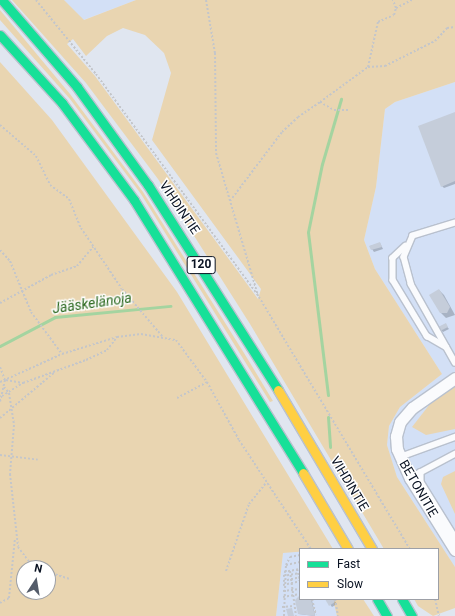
<!DOCTYPE html>
<meta charset="utf-8">
<style>
body{margin:0}
#map{position:relative;width:455px;height:616px;overflow:hidden;background:#e0e6f0;font-family:Roboto,sans-serif}
div>[style]{position:absolute}
[style*='--x']{left:calc(var(--x)*1px);top:calc(var(--y)*1px);width:calc(var(--w)*1px);rotate:calc(var(--a)*1deg)}
.built>*{inset:0;background:#d3e0f6}
.green>*{inset:0;background:#e9d5b1}
.shadow>*{inset:0;background:#0003}
.stream>*{height:3px;margin:-1.5px;padding:0 1.5px;transform-origin:1.5px;border-radius:1.5px;background:#a4d4a0}
.building>*{inset:0;background:#c5cdda}
.path>*{height:2px;margin-top:-1px;transform-origin:0;background:repeating-linear-gradient(90deg,#c4c6ca 0 2px,transparent 0 4px)}
.roads{filter:drop-shadow(1px 0 #b9c1ce) drop-shadow(-1px 0 #b9c1ce) drop-shadow(0 1px #b9c1ce) drop-shadow(0 -1px #b9c1ce)}
.lane>*{height:5.5px;margin:-2.75px;padding:0 2.75px;transform-origin:2.75px;border-radius:2.75px;background:#fafbfd}
.street>*{height:11px;margin:-5.5px;padding:0 5.5px;transform-origin:5.5px;border-radius:5.5px;background:#fafbfd}
.fast>*{height:9px;margin:-4.5px;padding:0 4.5px;transform-origin:4.5px;border-radius:4.5px;background:#16e098}
.slow>*{height:9px;margin:-4.5px;padding:0 4.5px;transform-origin:4.5px;border-radius:4.5px;background:#ffcf43}
span{translate:-50% -50%;white-space:nowrap;text-align:center;line-height:1.15;-webkit-text-stroke:3px #fff;paint-order:stroke}
.shield-label span{padding:1px 3px;background:#fff;border:1px solid;border-radius:3px;-webkit-text-stroke-width:0}
.shield-label{font-size:12px;color:#091222;font-weight:700}
.street-label{font-size:13px;color:#091222}
.water-label{font-size:14px;color:#27651a;font-style:italic}
.legend{position:absolute;left:299px;top:548px;width:140px;height:52px;box-sizing:border-box;background:#fff;border:1px solid #9da0a7;margin:0;padding:5px 7px;list-style:none;font-size:12px;color:#091222}
.legend li{display:flex;align-items:center;gap:8px;height:20px}
.legend b{width:20px;border:1px solid #9da0a7}
.north{position:absolute;left:16px;top:560px;width:40px;height:40px;box-sizing:border-box;background:#fff;border:1px solid #9da0a7;border-radius:50%;rotate:12deg;font-size:11px;font-weight:700;line-height:16px;text-align:center;color:#091222}
.north::after{content:'';display:block;margin:auto;width:14px;height:18px;background:#545c6a;clip-path:polygon(50% 0,100% 100%,50% 72%,0 100%)}
</style>
<div id="map">
<div class="built">
<i style="clip-path:polygon(64px 0,136px 0,83px 20px)"></i>
<i style="clip-path:polygon(455px 82px,455px 567px,397px 477px,387px 445px,389px 426px,400px 407px,442px 374px,375px 269px,364px 240px,376px 187px,385px 109px,395px 102px)"></i>
<i style="clip-path:polygon(300px 550px,300px 599px,333px 599px,337px 616px,276px 616px,283px 553px)"></i>
</div>
<div class="green">
<i style="clip-path:polygon(evenodd,12px 0,64px 0,84px 20px,136px 0,455px 0,455px 82px,395px 102px,385px 109px,376px 187px,364px 240px,375px 269px,442px 374px,400px 407px,389px 426px,387px 445px,397px 477px,455px 567px,455px 608px,433px 616px,418px 606px,414px 599px,438px 599px,438px 549px,384px 549px,250px 324px,158px 179px,86px 83px,12px 0,123px 28px,145px 35px,164px 53px,171px 73px,152px 140px,261px 289px,258px 299px,95px 76px,67px 44px,73px 39px,86px 56px,107px 36px,123px 28px)"></i>
<i style="clip-path:polygon(0 10px,70px 94px,143px 192px,244px 353px,273px 401px,270px 402px,141px 194px,70px 99px,0 20px)"></i>
<i style="clip-path:polygon(evenodd,0 62px,52px 120px,177px 292px,333px 549px,283px 553px,276px 616px,0 616px,0 62px,24px 568px,48px 568px,48px 592px,24px 592px,24px 568px)"></i>
<i style="clip-path:polygon(455px 385px,455px 429px,426px 435px,412px 427px,433px 400px)"></i>
<i style="clip-path:polygon(455px 471px,455px 514px,441px 484px,443px 477px)"></i>
<i style="clip-path:polygon(333px 599px,363px 599px,374px 616px,337px 616px)"></i>
</div>
<div class="shadow">
<i style="clip-path:polygon(455px 113px,455px 184px,444px 188px,442px 186px)"></i>
<i style="clip-path:polygon(380px 243px,383px 249px,374px 252px,370px 246px)"></i>
<i style="clip-path:polygon(439px 290px,444px 295px,455px 315px,446px 318px,441px 313px)"></i>
<i style="clip-path:polygon(445px 324px,449px 329px,443px 332px,441px 330px)"></i>
<i style="clip-path:polygon(300px 597px,312px 600px,315px 616px,299px 614px)"></i>
<i style="clip-path:polygon(326px 599px,333px 599px,337px 604px,332px 607px)"></i>
</div>
<div class="stream">
<i style="--x:0;--y:346;--w:62;--a:-27.8"></i>
<i style="--x:55;--y:317;--w:116;--a:-5.5"></i>
<i style="--x:328;--y:395;--w:164;--a:-97"></i>
<i style="--x:308;--y:232;--w:69;--a:-78.4"></i>
<i style="--x:322;--y:164;--w:68;--a:-73.7"></i>
<i style="--x:328;--y:417;--w:30;--a:86"></i>
</div>
<div class="building">
<i style="clip-path:polygon(455px 112px,455px 181px,441px 187px,418px 126px)"></i>
<i style="clip-path:polygon(380px 242px,382px 247px,371px 250px,369px 246px)"></i>
<i style="clip-path:polygon(439px 289px,450px 307px,447px 313px,440px 313px,429px 295px)"></i>
<i style="clip-path:polygon(446px 323px,448px 327px,440px 331px,438px 327px)"></i>
<i style="clip-path:polygon(300px 595px,300px 599px,311px 599px,315px 616px,298px 614px,295px 600px)"></i>
<i style="clip-path:polygon(325px 599px,333px 599px,335px 602px,329px 606px)"></i>
<i style="clip-path:polygon(292px 608px,294px 616px,288px 616px,286px 609px)"></i>
</div>
<div class="path">
<i style="--x:36;--y:0;--w:95;--a:51"></i>
<i style="--x:96;--y:74;--w:276;--a:53.8"></i>
<i style="--x:259;--y:297;--w:294;--a:59.1"></i>
<i style="--x:206;--y:0;--w:54;--a:80.4"></i>
<i style="--x:215;--y:53;--w:100;--a:89.4"></i>
<i style="--x:216;--y:153;--w:149;--a:73.6"></i>
<i style="--x:396;--y:8;--w:18;--a:-27"></i>
<i style="--x:368;--y:67;--w:46;--a:-77.5"></i>
<i style="--x:378;--y:22;--w:17;--a:-24"></i>
<i style="--x:394;--y:15;--w:7;--a:-74"></i>
<i style="--x:396;--y:8;--w:9;--a:-111"></i>
<i style="--x:320;--y:102;--w:59;--a:-36.1"></i>
<i style="--x:368;--y:67;--w:17;--a:-3"></i>
<i style="--x:385;--y:66;--w:56;--a:-26.6"></i>
<i style="--x:435;--y:41;--w:18;--a:-47"></i>
<i style="--x:447;--y:28;--w:8;--a:-7"></i>
<i style="--x:0;--y:125;--w:48;--a:40.7"></i>
<i style="--x:36;--y:156;--w:32;--a:64"></i>
<i style="--x:50;--y:185;--w:24;--a:36"></i>
<i style="--x:69;--y:199;--w:31;--a:68"></i>
<i style="--x:81;--y:228;--w:73;--a:56.1"></i>
<i style="--x:122;--y:289;--w:62;--a:49.6"></i>
<i style="--x:230;--y:201;--w:86;--a:-53"></i>
<i style="--x:282;--y:132;--w:22;--a:-43"></i>
<i style="--x:298;--y:117;--w:27;--a:-34"></i>
<i style="--x:320;--y:102;--w:16;--a:30"></i>
<i style="--x:334;--y:110;--w:16;--a:0"></i>
<i style="--x:0;--y:250;--w:15;--a:48"></i>
<i style="--x:10;--y:261;--w:55;--a:67.6"></i>
<i style="--x:31;--y:312;--w:52;--a:53.6"></i>
<i style="--x:0;--y:303;--w:58;--a:-28.8"></i>
<i style="--x:51;--y:275;--w:28;--a:-19"></i>
<i style="--x:77;--y:266;--w:25;--a:-50"></i>
<i style="--x:0;--y:367;--w:14;--a:69"></i>
<i style="--x:5;--y:380;--w:22;--a:103"></i>
<i style="--x:6;--y:380;--w:17;--a:10"></i>
<i style="--x:23;--y:383;--w:67;--a:-20.1"></i>
<i style="--x:86;--y:360;--w:23;--a:-25"></i>
<i style="--x:107;--y:350;--w:16;--a:-52"></i>
<i style="--x:0;--y:382;--w:68;--a:-24.3"></i>
<i style="--x:62;--y:354;--w:58;--a:-17.2"></i>
<i style="--x:117;--y:337;--w:24;--a:-7"></i>
<i style="--x:141;--y:334;--w:36;--a:10"></i>
<i style="--x:176;--y:340;--w:52;--a:53.6"></i>
<i style="--x:207;--y:382;--w:66;--a:61.1"></i>
<i style="--x:239;--y:440;--w:131;--a:56.6"></i>
<i style="--x:4;--y:387;--w:8;--a:50"></i>
<i style="--x:9;--y:393;--w:32;--a:81"></i>
<i style="--x:14;--y:425;--w:49;--a:94.7"></i>
<i style="--x:10;--y:474;--w:73;--a:83.7"></i>
<i style="--x:18;--y:547;--w:26;--a:53"></i>
<i style="--x:2;--y:396;--w:25;--a:-32"></i>
<i style="--x:177;--y:398;--w:34;--a:-28"></i>
<i style="--x:0;--y:418;--w:72;--a:-39.9"></i>
<i style="--x:0;--y:455;--w:38;--a:7"></i>
<i style="--x:286;--y:565;--w:14;--a:-12"></i>
<i style="--x:297;--y:569;--w:11;--a:75"></i>
<i style="--x:226;--y:571;--w:71;--a:-71.1"></i>
<i style="--x:249;--y:504;--w:28;--a:-51"></i>
<i style="--x:290;--y:571;--w:45;--a:82.4"></i>
<i style="--x:48;--y:572;--w:22;--a:18"></i>
<i style="--x:284;--y:572;--w:16;--a:-11"></i>
<i style="--x:283;--y:576;--w:17;--a:-10"></i>
<i style="--x:283;--y:581;--w:17;--a:-13"></i>
<i style="--x:283;--y:585;--w:17;--a:-13"></i>
<i style="--x:283;--y:591;--w:17;--a:-7"></i>
<i style="--x:283;--y:597;--w:17;--a:-10"></i>
<i style="--x:312;--y:599;--w:16;--a:76"></i>
<i style="--x:335;--y:599;--w:17;--a:80"></i>
<i style="--x:435;--y:599;--w:17;--a:77"></i>
<i style="--x:0;--y:603;--w:10;--a:-29"></i>
<i style="--x:9;--y:598;--w:60;--a:-84.3"></i>
<i style="--x:282;--y:607;--w:12;--a:-5"></i>
<i style="--x:284;--y:616;--w:51;--a:-87.8"></i>
<i style="--x:286;--y:565;--w:9;--a:-63"></i>
<i style="--x:290;--y:557;--w:10;--a:-11"></i>
</div>
<div class="roads">
<div class="lane">
<i style="--x:455;--y:223;--w:44;--a:162.8"></i>
<i style="--x:413;--y:236;--w:23;--a:113"></i>
<i style="--x:404;--y:257;--w:28;--a:75"></i>
<i style="--x:411;--y:284;--w:90;--a:60.6"></i>
<i style="--x:406;--y:246;--w:18;--a:137"></i>
<i style="--x:393;--y:258;--w:22;--a:90"></i>
<i style="--x:393;--y:280;--w:66;--a:58.7"></i>
<i style="--x:427;--y:336;--w:22;--a:30"></i>
<i style="--x:400;--y:457;--w:59;--a:-20"></i>
<i style="--x:421;--y:472;--w:10;--a:90"></i>
<i style="--x:421;--y:482;--w:65;--a:58.3"></i>
<i style="--x:410;--y:478;--w:51;--a:-28.1"></i>
</div>
<div class="street">
<i style="--x:455;--y:378;--w:52;--a:145.1"></i>
<i style="--x:412;--y:408;--w:18;--a:131"></i>
<i style="--x:400;--y:422;--w:15;--a:106"></i>
<i style="--x:396;--y:436;--w:13;--a:86"></i>
<i style="--x:397;--y:449;--w:32;--a:66"></i>
<i style="--x:410;--y:478;--w:85;--a:58"></i>
</div>
<div class="fast">
<i style="--x:2;--y:0;--w:115;--a:49.2"></i>
<i style="--x:77;--y:87;--w:121;--a:54.1"></i>
<i style="--x:148;--y:185;--w:243;--a:57.6"></i>
<i style="--x:0;--y:35;--w:92;--a:47.6"></i>
<i style="--x:62;--y:103;--w:121;--a:53.4"></i>
<i style="--x:134;--y:200;--w:321;--a:58.2"></i>
<i style="--x:377;--y:599;--w:20;--a:60"></i>
<i style="--x:402;--y:599;--w:20;--a:60"></i>
</div>
<div class="slow">
<i style="--x:278;--y:390;--w:185;--a:59.4"></i>
<i style="--x:303;--y:473;--w:88;--a:59.4"></i>
</div>
</div>
<div class="shield-label">
<span style="left:201px;top:265px">120</span>
</div>
<div class="street-label">
<span style="left:179px;top:208px;rotate:56deg">VIHDINTIE</span>
<span style="left:349px;top:484px;rotate:59deg">VIHDINTIE</span>
<span style="left:418px;top:489px;rotate:60deg">BETONITIE</span>
</div>
<div class="water-label">
<span style="left:92px;top:303px;rotate:-8deg">Jääskelänoja</span>
</div>
<ul class="legend">
<li><b style="height:5px;background:#16e098"></b>Fast</li>
<li><b style="height:5px;background:#ffcf43"></b>Slow</li>
</ul>
<div class="north">N</div>
</div>
